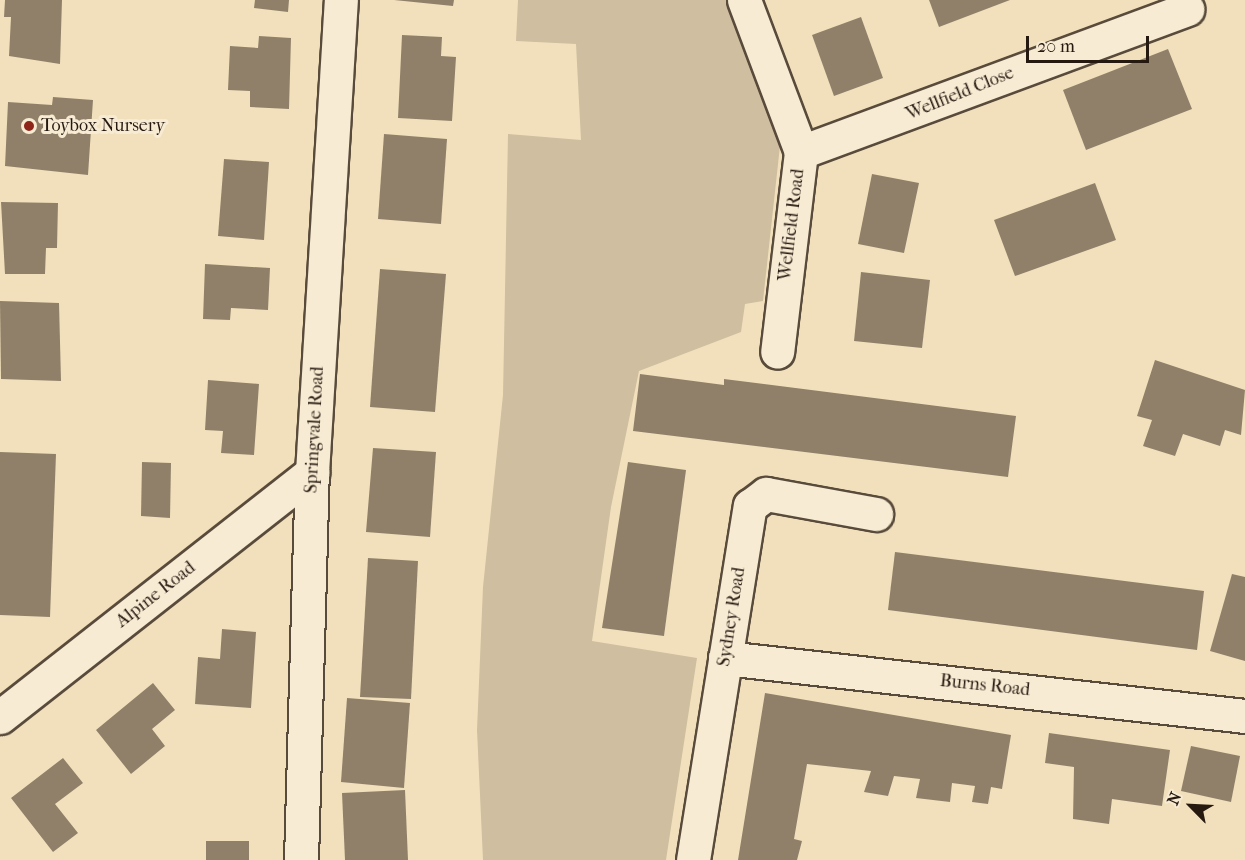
<!DOCTYPE html>
<style>
body{margin:0}
#map{position:relative;width:1245px;height:860px;overflow:hidden;background:#f2e0bc;font-family:"IM FELL French Canon",serif}
div>[style]{position:absolute}
[style*='--x']{left:calc(var(--x)*1px);top:calc(var(--y)*1px);width:calc(var(--w)*1px);rotate:calc(var(--a)*1deg)}
.green>*{inset:0;background:#cfbe9f}
.building>*{inset:0;background:#908069}
.roads{filter:drop-shadow(2px 0 #594b3b) drop-shadow(-2px 0 #594b3b) drop-shadow(0 2px #594b3b) drop-shadow(0 -2px #594b3b)}
.minor>*{height:33px;margin:-16.5px;padding:0 16.5px;transform-origin:16.5px;border-radius:16.5px;background:#f7ebd3}
.dots>*{width:16px;height:16px;translate:-50% -50%;box-sizing:border-box;border:3px solid #f7ebd3;border-radius:50%}
span{translate:-50% -50%;white-space:nowrap;text-align:center;line-height:1.15;-webkit-text-stroke:6px #f7ebd3;paint-order:stroke}
.street-label{font-size:18px;color:#261910}
.poi-label{font-size:18px;color:#261910}
.left{translate:0 -50%;text-align:left}
.north{position:absolute;left:1161px;top:776px;width:60px;height:60px;-webkit-text-stroke:4px #f7ebd3;paint-order:stroke;rotate:294deg;font-size:16px;font-weight:700;line-height:24px;text-align:center;color:#261910}
.north::after{content:'';display:block;margin:auto;width:21px;height:27px;background:#261910;clip-path:polygon(50% 0,100% 100%,50% 72%,0 100%)}
.scale{position:absolute;left:1026px;top:36px;width:123px;height:27px;box-sizing:border-box;border:3px solid #261910;border-top:0;padding-left:8px;font-size:18px;line-height:21px;white-space:nowrap;color:#261910;-webkit-text-stroke:4px #f7ebd3;paint-order:stroke}
</style>
<div id="map">
<div class="green">
<i style="clip-path:polygon(518px 0,726px 0,780px 146px,763px 301px,745px 304px,741px 332px,639px 371px,611px 507px,592px 641px,697px 658px,666px 860px,483px 860px,477px 730px,483px 587px,503px 395px,508px 134px,581px 140px,576px 44px,516px 41px)"></i>
</div>
<div class="building">
<i style="clip-path:polygon(5px 0,62px 0,60px 64px,9px 56px,11px 17px,4px 17px)"></i>
<i style="clip-path:polygon(255px 0,289px 0,288px 12px,254px 8px)"></i>
<i style="clip-path:polygon(394px 0,454px 0,453px 6px)"></i>
<i style="clip-path:polygon(929px 0,1010px 0,939px 27px)"></i>
<i style="clip-path:polygon(861px 17px,883px 78px,834px 96px,812px 35px)"></i>
<i style="clip-path:polygon(402px 35px,442px 37px,441px 56px,456px 57px,452px 121px,398px 118px)"></i>
<i style="clip-path:polygon(259px 36px,291px 38px,289px 109px,250px 107px,250px 91px,228px 90px,230px 46px,258px 48px)"></i>
<i style="clip-path:polygon(1168px 49px,1192px 109px,1086px 150px,1063px 90px)"></i>
<i style="clip-path:polygon(53px 97px,93px 100px,88px 175px,5px 166px,8px 102px,52px 105px)"></i>
<i style="clip-path:polygon(384px 134px,447px 139px,441px 224px,378px 219px)"></i>
<i style="clip-path:polygon(224px 159px,269px 162px,264px 240px,218px 236px)"></i>
<i style="clip-path:polygon(872px 174px,919px 183px,904px 253px,858px 244px)"></i>
<i style="clip-path:polygon(1095px 183px,1116px 240px,1015px 276px,994px 220px)"></i>
<i style="clip-path:polygon(1px 202px,58px 203px,57px 248px,46px 248px,45px 274px,5px 274px)"></i>
<i style="clip-path:polygon(205px 264px,270px 268px,268px 310px,231px 308px,230px 320px,203px 319px)"></i>
<i style="clip-path:polygon(380px 269px,446px 274px,435px 412px,370px 407px)"></i>
<i style="clip-path:polygon(861px 272px,930px 280px,922px 348px,854px 341px)"></i>
<i style="clip-path:polygon(0 301px,59px 303px,61px 381px,1px 379px)"></i>
<i style="clip-path:polygon(1155px 360px,1245px 390px,1241px 435px,1225px 430px,1220px 446px,1183px 434px,1175px 456px,1143px 446px,1152px 420px,1137px 416px)"></i>
<i style="clip-path:polygon(640px 374px,724px 385px,724px 379px,1016px 416px,1008px 477px,633px 431px)"></i>
<i style="clip-path:polygon(208px 380px,259px 384px,254px 455px,221px 453px,223px 431px,205px 430px)"></i>
<i style="clip-path:polygon(373px 448px,436px 452px,430px 537px,366px 532px)"></i>
<i style="clip-path:polygon(0 452px,56px 454px,50px 617px,0 615px)"></i>
<i style="clip-path:polygon(142px 462px,171px 463px,170px 518px,141px 516px)"></i>
<i style="clip-path:polygon(628px 462px,686px 470px,664px 636px,602px 628px)"></i>
<i style="clip-path:polygon(895px 552px,1204px 591px,1197px 650px,888px 610px)"></i>
<i style="clip-path:polygon(368px 558px,418px 561px,411px 699px,360px 697px)"></i>
<i style="clip-path:polygon(1232px 574px,1245px 577px,1245px 661px,1210px 651px)"></i>
<i style="clip-path:polygon(222px 629px,256px 632px,251px 708px,195px 704px,198px 657px,220px 659px)"></i>
<i style="clip-path:polygon(153px 683px,175px 710px,152px 729px,165px 746px,131px 774px,96px 730px)"></i>
<i style="clip-path:polygon(765px 693px,1011px 735px,1002px 789px,991px 787px,988px 804px,972px 802px,975px 786px,952px 783px,950px 802px,916px 798px,920px 779px,894px 776px,888px 796px,864px 792px,871px 771px,807px 764px,794px 839px,802px 841px,797px 860px,738px 860px)"></i>
<i style="clip-path:polygon(347px 698px,410px 703px,404px 788px,341px 782px)"></i>
<i style="clip-path:polygon(1049px 733px,1170px 750px,1162px 806px,1112px 799px,1109px 824px,1073px 819px,1074px 767px,1045px 763px)"></i>
<i style="clip-path:polygon(1191px 746px,1240px 756px,1231px 802px,1181px 791px)"></i>
<i style="clip-path:polygon(63px 758px,83px 783px,55px 804px,78px 833px,53px 852px,11px 798px)"></i>
<i style="clip-path:polygon(405px 790px,408px 860px,345px 860px,342px 793px)"></i>
<i style="clip-path:polygon(206px 841px,249px 841px,249px 860px,206px 860px)"></i>
</div>
<div class="roads">
<div class="minor">
<i style="--x:744;--y:0;--w:162;--a:69.4"></i>
<i style="--x:801;--y:152;--w:201;--a:96.8"></i>
<i style="--x:801;--y:152;--w:412;--a:-20.3"></i>
<i style="--x:725;--y:658;--w:523;--a:6.36"></i>
<i style="--x:0;--y:717;--w:397;--a:-38.1"></i>
<i style="--x:301;--y:860;--w:388;--a:-88.4"></i>
<i style="--x:312;--y:472;--w:473;--a:-86.5"></i>
<i style="--x:693;--y:860;--w:359;--a:-80.9"></i>
<i style="--x:750;--y:506;--w:20;--a:-37"></i>
<i style="--x:766;--y:494;--w:112;--a:10.3"></i>
</div>
</div>
<div class="dots">
<i style="left:29px;top:126px;background:#8f2418"></i>
</div>
<div class="street-label">
<span style="left:960px;top:94px;rotate:-22deg">Wellfield Close</span>
<span style="left:792px;top:225px;rotate:-83deg">Wellfield Road</span>
<span style="left:315px;top:430px;rotate:-87deg">Springvale Road</span>
<span style="left:156px;top:595px;rotate:-38deg">Alpine Road</span>
<span style="left:732px;top:617px;rotate:-81deg">Sydney Road</span>
<span style="left:985px;top:686px;rotate:6deg">Burns Road</span>
</div>
<div class="poi-label">
<span class="left" style="left:41px;top:126px">Toybox Nursery</span>
</div>
<div class="north">N</div>
<div class="scale">20 m</div>
</div>
